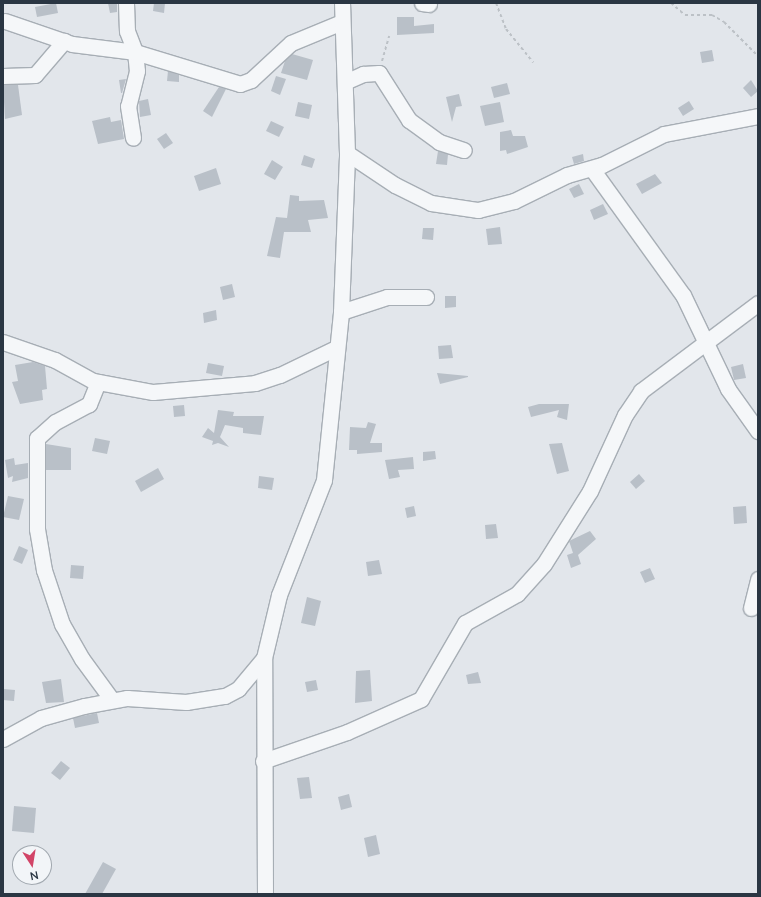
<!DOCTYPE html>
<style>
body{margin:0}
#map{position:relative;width:761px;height:897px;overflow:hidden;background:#e2e6eb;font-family:Mulish,sans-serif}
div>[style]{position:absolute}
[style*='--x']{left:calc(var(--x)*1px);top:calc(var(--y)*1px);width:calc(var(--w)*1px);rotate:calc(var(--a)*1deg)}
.building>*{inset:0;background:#b9c0c8}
.path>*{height:2px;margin-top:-1px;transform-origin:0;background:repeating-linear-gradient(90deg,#bcc1c6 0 3px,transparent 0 6px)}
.roads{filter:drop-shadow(1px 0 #a7aeb5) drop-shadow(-1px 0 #a7aeb5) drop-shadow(0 1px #a7aeb5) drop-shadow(0 -1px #a7aeb5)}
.minor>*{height:15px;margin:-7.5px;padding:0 7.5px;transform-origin:7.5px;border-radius:7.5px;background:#f5f7f9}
span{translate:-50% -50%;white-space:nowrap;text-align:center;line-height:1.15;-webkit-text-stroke:4px #f2f5f8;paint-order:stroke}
.frame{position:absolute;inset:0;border:4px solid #2a3643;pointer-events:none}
.north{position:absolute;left:12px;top:845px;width:40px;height:40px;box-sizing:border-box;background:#f2f5f8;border:1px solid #a2a9b0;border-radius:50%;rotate:168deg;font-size:11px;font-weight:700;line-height:16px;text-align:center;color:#2a3643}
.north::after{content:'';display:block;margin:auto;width:14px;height:18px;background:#d24568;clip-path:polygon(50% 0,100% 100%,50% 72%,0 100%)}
</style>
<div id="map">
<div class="building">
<i style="clip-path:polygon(56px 3px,58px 13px,37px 17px,35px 7px)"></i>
<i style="clip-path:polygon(108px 3px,117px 3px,117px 12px,110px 13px)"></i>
<i style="clip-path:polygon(154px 3px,165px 3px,164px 13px,153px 11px)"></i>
<i style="clip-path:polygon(397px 17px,414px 17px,414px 26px,434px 24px,434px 33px,397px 35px)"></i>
<i style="clip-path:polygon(712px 50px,714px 61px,702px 63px,700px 52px)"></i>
<i style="clip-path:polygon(292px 54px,313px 60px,307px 80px,281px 73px,285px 61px)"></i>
<i style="clip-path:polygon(168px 71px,179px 75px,179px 82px,167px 81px)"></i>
<i style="clip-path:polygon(276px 76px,286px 79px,280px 95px,271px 91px)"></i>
<i style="clip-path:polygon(126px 79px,122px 93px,121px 93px,119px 80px)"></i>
<i style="clip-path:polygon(751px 80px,758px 91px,751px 97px,743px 88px)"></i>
<i style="clip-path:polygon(507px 83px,510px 94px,494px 98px,491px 87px)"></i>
<i style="clip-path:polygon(3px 85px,18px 85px,22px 115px,5px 119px)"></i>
<i style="clip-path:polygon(219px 87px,226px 89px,212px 117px,203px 111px)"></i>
<i style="clip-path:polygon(459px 94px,462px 106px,456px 107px,452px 122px,446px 97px)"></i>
<i style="clip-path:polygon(148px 99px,151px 115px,140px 117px,139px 101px)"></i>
<i style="clip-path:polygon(689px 101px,694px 109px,683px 116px,678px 108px)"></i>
<i style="clip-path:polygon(298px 102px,312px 105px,309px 119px,295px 116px)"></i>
<i style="clip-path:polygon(500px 102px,504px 122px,485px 126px,480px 106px)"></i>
<i style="clip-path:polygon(110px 117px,111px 122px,121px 120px,124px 139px,98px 144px,92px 121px)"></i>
<i style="clip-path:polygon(271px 121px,284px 127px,279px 137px,266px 131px)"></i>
<i style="clip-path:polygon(511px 130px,513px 136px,525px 136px,528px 147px,507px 154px,506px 150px,500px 151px,500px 132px)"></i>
<i style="clip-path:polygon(166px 133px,173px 143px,164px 149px,157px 139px)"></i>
<i style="clip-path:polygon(438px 151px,448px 154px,447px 165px,436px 164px)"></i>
<i style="clip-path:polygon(583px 154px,584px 161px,574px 164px,572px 157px)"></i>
<i style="clip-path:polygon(304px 155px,315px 159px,312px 168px,301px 165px)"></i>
<i style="clip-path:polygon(272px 160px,283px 167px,275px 180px,264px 174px)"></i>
<i style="clip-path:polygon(216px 168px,221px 184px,199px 191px,194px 176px)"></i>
<i style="clip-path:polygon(655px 174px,662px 183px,642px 194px,636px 184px)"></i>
<i style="clip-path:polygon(579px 184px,584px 194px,574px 198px,569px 189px)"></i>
<i style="clip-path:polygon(290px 195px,299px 196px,299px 201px,324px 200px,328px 218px,308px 220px,311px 232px,284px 232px,280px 258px,267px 256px,276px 217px,287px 218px)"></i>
<i style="clip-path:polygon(603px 204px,608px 214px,594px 220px,590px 210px)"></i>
<i style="clip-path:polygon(500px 227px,502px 244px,488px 245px,486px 229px)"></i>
<i style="clip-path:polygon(423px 228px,434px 228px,433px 240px,422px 239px)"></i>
<i style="clip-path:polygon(232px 284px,235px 297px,223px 300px,220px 287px)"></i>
<i style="clip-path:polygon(445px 296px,456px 296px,456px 307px,445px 308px)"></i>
<i style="clip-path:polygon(216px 310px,217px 320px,204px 323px,203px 313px)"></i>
<i style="clip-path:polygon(451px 345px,453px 358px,439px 359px,438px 346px)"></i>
<i style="clip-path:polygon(33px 362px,45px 366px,47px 389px,42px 390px,43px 400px,20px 404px,12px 382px,18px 381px,15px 365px)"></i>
<i style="clip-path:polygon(208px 363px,224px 366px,222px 376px,206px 373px)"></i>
<i style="clip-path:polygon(743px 364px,746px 378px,734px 380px,731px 367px)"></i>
<i style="clip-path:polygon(437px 373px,468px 376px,468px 377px,440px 384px)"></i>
<i style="clip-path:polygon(539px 404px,569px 404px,567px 420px,557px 417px,559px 410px,531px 417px,528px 407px)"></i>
<i style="clip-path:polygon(184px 405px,185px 416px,174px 417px,173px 406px)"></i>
<i style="clip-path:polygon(218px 410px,234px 412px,233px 416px,264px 416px,261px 435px,243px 433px,243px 428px,225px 425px,220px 437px,229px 447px,218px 443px,212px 445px,213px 441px,202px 437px,208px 428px,214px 433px)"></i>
<i style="clip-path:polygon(368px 422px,376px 424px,370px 443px,382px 443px,382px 452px,357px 454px,357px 450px,349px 450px,350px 427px,366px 428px)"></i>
<i style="clip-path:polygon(95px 438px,110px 441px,107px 454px,92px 451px)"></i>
<i style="clip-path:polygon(562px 443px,569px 471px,557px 474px,549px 444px)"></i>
<i style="clip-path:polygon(46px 444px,71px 448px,71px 470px,46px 470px)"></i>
<i style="clip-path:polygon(435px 451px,436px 459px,423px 461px,423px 452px)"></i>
<i style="clip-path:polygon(413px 457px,414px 469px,398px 470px,400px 477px,389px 479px,385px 460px)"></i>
<i style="clip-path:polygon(14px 458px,15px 465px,28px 463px,28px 478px,12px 482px,13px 476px,8px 478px,5px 460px)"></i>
<i style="clip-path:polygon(158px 468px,164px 479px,141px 492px,135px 481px)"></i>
<i style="clip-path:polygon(639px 474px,645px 481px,636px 489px,630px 482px)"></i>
<i style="clip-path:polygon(259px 476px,274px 478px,272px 490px,258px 488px)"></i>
<i style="clip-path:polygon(8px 496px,24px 499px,19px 520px,3px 517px)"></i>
<i style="clip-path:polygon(414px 506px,416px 516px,407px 518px,405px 508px)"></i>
<i style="clip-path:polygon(746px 506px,747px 523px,734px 524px,733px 507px)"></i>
<i style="clip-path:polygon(496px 524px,498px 538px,486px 539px,485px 525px)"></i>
<i style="clip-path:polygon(590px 531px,596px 539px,578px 555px,581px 564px,571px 568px,567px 555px,573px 553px,569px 541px)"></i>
<i style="clip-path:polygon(19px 546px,28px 550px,22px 564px,13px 560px)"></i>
<i style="clip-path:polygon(379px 560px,382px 574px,368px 576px,366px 562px)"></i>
<i style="clip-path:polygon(71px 565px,84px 566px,83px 579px,70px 578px)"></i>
<i style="clip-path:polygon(650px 568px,655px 579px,645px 583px,640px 572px)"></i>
<i style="clip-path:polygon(307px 597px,321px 601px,315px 626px,301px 623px)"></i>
<i style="clip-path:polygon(370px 670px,372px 701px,355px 703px,356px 671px)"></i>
<i style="clip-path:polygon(478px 672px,481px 683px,468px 684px,466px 675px)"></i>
<i style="clip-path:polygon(61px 679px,64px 702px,46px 703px,42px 682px)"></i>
<i style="clip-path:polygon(316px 680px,318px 690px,307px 692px,305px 682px)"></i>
<i style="clip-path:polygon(3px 689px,15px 690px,14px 701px,3px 700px)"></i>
<i style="clip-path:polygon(97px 713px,99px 723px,75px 728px,73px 718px)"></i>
<i style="clip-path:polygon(61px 761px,70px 768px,60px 780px,51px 773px)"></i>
<i style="clip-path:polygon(309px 777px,312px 798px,300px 799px,297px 778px)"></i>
<i style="clip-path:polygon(349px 794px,352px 807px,341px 810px,338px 797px)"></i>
<i style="clip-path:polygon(14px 806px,36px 808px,34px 833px,12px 831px)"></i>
<i style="clip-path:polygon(376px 835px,380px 854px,368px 857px,364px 838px)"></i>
<i style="clip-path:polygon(103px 862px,116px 869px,102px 894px,85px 894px)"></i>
</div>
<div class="path">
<i style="--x:496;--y:3;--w:28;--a:69"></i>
<i style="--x:506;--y:29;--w:43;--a:50.7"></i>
<i style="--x:671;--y:3;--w:18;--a:41"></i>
<i style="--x:685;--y:15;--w:27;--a:0"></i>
<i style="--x:712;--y:15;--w:14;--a:30"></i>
<i style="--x:724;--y:22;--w:48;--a:45"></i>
<i style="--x:382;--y:61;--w:26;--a:-74"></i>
</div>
<div class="roads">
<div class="minor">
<i style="--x:126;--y:3;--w:28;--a:88"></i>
<i style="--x:127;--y:31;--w:22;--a:69"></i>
<i style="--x:135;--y:52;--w:19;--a:84"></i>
<i style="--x:137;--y:71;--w:36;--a:104"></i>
<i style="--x:128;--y:106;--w:32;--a:81"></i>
<i style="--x:422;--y:3;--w:7;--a:8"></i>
<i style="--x:5;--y:21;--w:71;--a:18.9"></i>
<i style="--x:72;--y:44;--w:64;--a:7.2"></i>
<i style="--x:135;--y:52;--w:110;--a:16.9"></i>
<i style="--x:240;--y:84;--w:12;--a:-20"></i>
<i style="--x:251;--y:80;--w:54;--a:-42.8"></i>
<i style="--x:291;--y:43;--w:55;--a:-22.4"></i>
<i style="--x:3;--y:76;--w:32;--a:-2"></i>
<i style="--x:35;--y:75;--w:45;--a:-49.5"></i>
<i style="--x:345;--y:82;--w:20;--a:-24"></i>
<i style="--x:363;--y:74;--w:16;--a:-4"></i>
<i style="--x:379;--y:73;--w:56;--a:57.4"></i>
<i style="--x:409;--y:120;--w:37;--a:36"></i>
<i style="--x:439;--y:142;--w:26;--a:18"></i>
<i style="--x:347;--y:153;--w:58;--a:33.7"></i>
<i style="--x:395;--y:185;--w:40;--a:26.6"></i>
<i style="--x:431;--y:203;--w:48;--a:8.5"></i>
<i style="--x:478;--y:210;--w:37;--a:-14"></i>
<i style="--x:514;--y:201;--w:59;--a:-26.1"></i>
<i style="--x:567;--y:175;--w:36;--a:-16"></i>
<i style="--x:602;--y:165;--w:69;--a:-26.6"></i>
<i style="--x:664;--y:134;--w:96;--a:-10.8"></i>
<i style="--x:592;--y:169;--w:155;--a:54.2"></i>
<i style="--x:683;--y:295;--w:104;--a:64.4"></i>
<i style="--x:728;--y:389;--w:52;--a:54.5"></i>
<i style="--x:341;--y:312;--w:48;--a:-18.1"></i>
<i style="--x:387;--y:297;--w:39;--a:0"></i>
<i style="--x:3;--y:342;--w:55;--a:19.1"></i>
<i style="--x:55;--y:360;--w:43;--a:28.9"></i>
<i style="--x:93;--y:381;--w:61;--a:10.4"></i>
<i style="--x:153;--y:392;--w:102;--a:-5"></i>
<i style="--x:255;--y:383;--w:26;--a:-18"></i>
<i style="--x:280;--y:375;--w:62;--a:-25.7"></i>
<i style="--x:98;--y:382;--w:24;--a:112"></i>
<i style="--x:89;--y:404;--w:38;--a:152"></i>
<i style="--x:55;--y:422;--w:24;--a:138"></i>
<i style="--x:37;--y:438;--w:91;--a:90"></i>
<i style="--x:37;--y:529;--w:42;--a:80.3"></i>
<i style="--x:44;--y:570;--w:57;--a:71.6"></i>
<i style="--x:62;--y:624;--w:40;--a:60.3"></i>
<i style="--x:82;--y:659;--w:51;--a:53.8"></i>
<i style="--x:751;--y:608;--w:30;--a:-76"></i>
<i style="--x:3;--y:739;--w:43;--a:-28.9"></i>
<i style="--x:41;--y:718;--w:45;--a:-15.6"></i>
<i style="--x:84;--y:706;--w:44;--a:-10.5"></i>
<i style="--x:127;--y:698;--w:59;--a:3.9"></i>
<i style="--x:186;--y:702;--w:39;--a:-9"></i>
<i style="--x:225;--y:696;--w:15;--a:-28"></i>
<i style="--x:238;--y:689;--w:40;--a:-50"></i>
<i style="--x:263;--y:761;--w:89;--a:-19"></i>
<i style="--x:347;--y:732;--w:81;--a:-24"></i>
<i style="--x:421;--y:699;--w:88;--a:-59.9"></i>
<i style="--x:465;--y:623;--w:60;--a:-29.1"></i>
<i style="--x:517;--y:594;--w:40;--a:-48"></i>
<i style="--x:544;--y:564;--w:86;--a:-57.8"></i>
<i style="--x:590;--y:491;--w:84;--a:-65.3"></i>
<i style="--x:625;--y:415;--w:29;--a:-56"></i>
<i style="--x:641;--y:391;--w:146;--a:-36.9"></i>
<i style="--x:265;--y:894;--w:236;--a:-90.2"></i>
<i style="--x:264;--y:658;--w:65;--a:-76.6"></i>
<i style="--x:279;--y:595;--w:123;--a:-68.6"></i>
<i style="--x:324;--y:480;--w:169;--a:-84.2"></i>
<i style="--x:341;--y:312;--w:159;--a:-87.8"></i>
<i style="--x:347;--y:153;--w:150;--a:-91.9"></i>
</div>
</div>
<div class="frame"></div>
<div class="north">N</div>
</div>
